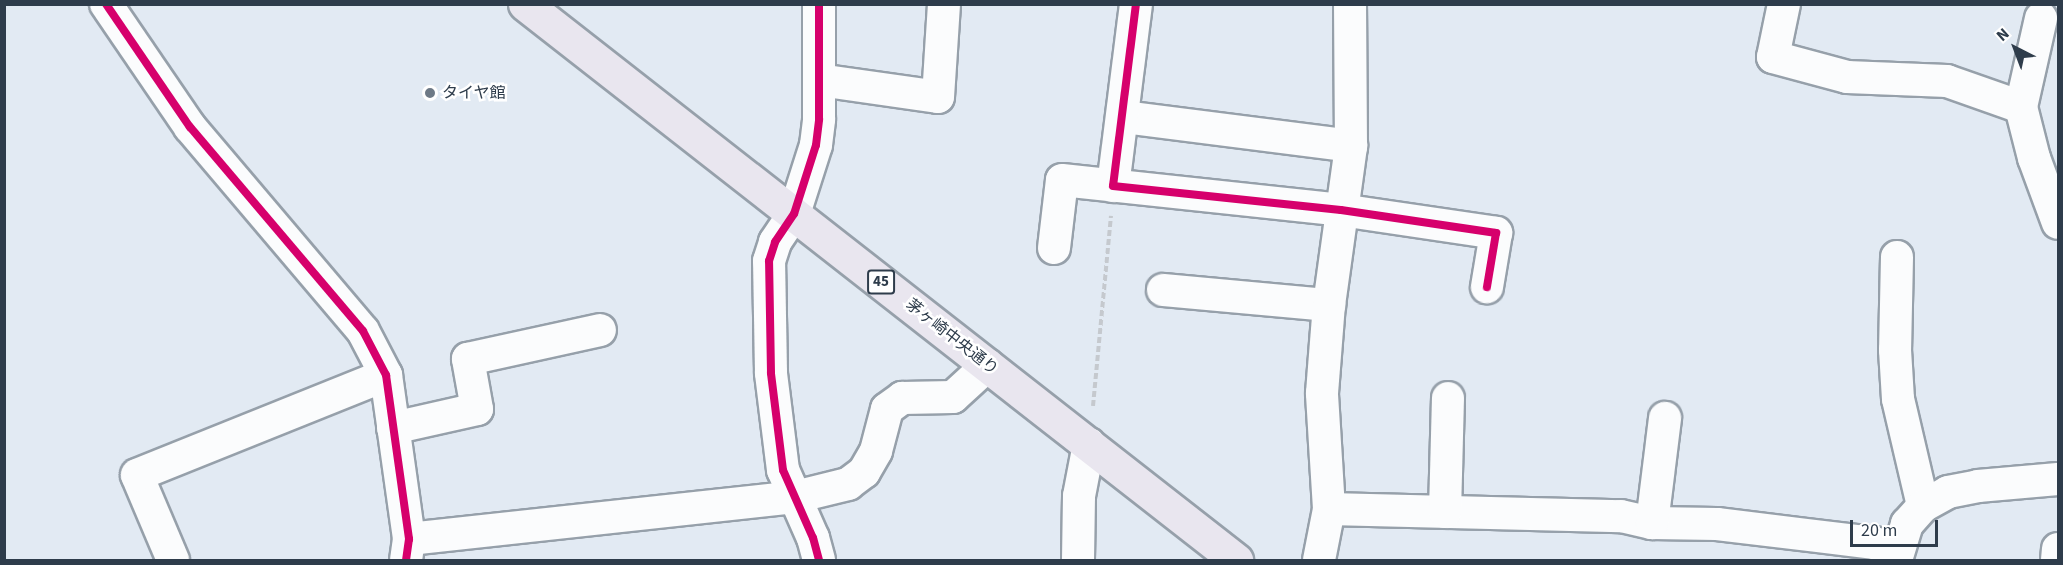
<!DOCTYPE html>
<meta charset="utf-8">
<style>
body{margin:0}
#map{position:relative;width:2063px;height:565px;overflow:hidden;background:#e2eaf3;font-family:"Source Sans 3","Noto Sans JP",sans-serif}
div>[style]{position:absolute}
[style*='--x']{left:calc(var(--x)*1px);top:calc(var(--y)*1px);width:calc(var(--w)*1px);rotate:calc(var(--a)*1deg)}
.path>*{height:4px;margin-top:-2px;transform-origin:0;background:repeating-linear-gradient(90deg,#c5c9ce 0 6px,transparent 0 9px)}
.roads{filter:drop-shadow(2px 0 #96a0aa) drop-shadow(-2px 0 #96a0aa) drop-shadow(0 2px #96a0aa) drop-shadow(0 -2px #96a0aa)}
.minor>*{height:32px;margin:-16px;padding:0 16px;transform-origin:16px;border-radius:16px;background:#fbfcfd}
.major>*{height:33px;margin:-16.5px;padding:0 16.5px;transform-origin:16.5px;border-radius:16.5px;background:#e9e6ef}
.cycleway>*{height:8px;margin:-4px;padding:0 4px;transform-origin:4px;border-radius:4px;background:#d6006c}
.dots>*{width:16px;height:16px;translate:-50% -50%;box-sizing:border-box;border:3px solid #fff;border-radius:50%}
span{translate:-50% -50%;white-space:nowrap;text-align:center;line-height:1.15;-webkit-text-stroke:5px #fff;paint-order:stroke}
.shield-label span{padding:2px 4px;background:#fff;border:2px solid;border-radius:4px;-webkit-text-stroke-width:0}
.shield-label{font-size:15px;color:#2e3c4b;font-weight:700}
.poi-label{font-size:16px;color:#2e3c4b}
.left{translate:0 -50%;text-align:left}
.street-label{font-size:16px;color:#2e3c4b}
.frame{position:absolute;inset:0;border:6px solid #2e3c4b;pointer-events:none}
.north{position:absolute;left:1985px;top:18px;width:60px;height:60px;-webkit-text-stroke:4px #fff;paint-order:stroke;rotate:318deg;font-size:16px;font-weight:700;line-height:24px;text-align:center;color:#2e3c4b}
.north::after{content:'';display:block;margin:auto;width:21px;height:27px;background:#2e3c4b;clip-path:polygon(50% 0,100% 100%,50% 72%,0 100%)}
.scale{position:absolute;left:1850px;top:520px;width:88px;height:27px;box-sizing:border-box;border:3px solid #2e3c4b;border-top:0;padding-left:8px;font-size:18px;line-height:21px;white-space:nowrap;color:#2e3c4b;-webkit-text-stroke:4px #fff;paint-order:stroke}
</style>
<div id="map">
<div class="path">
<i style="--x:1093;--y:406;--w:191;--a:-84.6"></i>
</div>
<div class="roads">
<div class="minor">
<i style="--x:106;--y:4;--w:149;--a:55.7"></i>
<i style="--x:190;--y:127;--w:267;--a:49.7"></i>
<i style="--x:363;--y:331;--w:50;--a:62.4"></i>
<i style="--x:386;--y:375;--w:166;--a:82"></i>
<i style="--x:409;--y:539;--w:21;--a:98"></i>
<i style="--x:1784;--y:4;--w:54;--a:101.7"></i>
<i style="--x:1773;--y:57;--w:77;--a:15.1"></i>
<i style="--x:1847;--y:77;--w:100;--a:2.3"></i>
<i style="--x:1947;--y:81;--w:78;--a:19.4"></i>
<i style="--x:2021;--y:107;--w:53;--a:75.7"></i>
<i style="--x:2034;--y:158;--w:69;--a:69.7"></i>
<i style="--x:819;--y:80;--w:120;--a:8.1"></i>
<i style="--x:938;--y:97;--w:93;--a:-86.3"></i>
<i style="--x:2021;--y:107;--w:91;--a:-77.3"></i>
<i style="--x:1123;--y:117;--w:230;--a:7.2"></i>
<i style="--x:1113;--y:186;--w:183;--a:-82.8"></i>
<i style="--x:1054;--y:248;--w:68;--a:-83.3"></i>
<i style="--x:1062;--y:180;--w:281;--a:6.1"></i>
<i style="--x:1341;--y:210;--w:157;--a:8.4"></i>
<i style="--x:1496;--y:233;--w:55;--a:99.5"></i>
<i style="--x:1897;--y:257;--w:93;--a:91.2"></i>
<i style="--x:1895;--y:350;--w:49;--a:86.5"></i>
<i style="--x:1898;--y:399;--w:110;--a:76.8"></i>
<i style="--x:1163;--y:290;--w:167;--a:5.2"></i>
<i style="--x:393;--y:428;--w:86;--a:-12.7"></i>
<i style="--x:477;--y:409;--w:51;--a:-100.2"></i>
<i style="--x:468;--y:359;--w:135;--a:-12.4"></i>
<i style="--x:1329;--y:509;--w:292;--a:1.4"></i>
<i style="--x:1621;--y:516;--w:32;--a:13"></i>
<i style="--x:1652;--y:523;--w:65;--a:0.9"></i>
<i style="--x:1717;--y:524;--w:159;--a:6.9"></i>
<i style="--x:1875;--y:543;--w:25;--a:27"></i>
<i style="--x:1445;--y:512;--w:114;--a:-88.5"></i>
<i style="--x:1652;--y:523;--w:106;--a:-82.9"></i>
<i style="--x:409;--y:539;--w:388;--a:-6.2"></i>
<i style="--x:795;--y:497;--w:55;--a:-13.8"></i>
<i style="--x:848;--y:484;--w:20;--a:-37"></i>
<i style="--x:864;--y:472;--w:24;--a:-60"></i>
<i style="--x:876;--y:451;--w:43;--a:-75.3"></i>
<i style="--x:887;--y:409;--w:19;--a:-36"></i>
<i style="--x:902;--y:398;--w:51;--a:-1.1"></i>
<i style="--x:953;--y:397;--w:47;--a:-42.4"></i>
<i style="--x:173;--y:560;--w:92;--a:-113"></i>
<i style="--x:137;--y:475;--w:268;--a:-21.9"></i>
<i style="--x:819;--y:560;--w:23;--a:-105"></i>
<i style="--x:813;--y:538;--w:74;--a:-113.8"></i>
<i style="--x:783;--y:470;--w:98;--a:-97.1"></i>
<i style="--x:771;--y:373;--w:112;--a:-91"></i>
<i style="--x:769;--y:261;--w:20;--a:-72"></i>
<i style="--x:775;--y:242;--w:34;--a:-56"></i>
<i style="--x:794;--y:214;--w:72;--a:-72.3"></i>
<i style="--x:816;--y:145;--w:26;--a:-83"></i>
<i style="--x:819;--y:119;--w:115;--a:-90"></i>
<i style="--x:1078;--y:560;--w:64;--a:-89.1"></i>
<i style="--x:1079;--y:496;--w:53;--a:-79.1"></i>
<i style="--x:1319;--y:560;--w:52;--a:-78.9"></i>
<i style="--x:1329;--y:509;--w:116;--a:-93.5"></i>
<i style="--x:1322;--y:393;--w:88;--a:-85.5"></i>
<i style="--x:1329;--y:305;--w:161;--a:-82.1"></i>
<i style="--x:1351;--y:146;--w:142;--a:-90.4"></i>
<i style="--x:1896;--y:560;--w:38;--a:-73"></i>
<i style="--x:1907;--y:524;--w:24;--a:-48"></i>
<i style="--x:1923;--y:506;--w:29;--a:-29"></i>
<i style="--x:1948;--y:492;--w:31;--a:-11"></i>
<i style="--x:1978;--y:486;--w:80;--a:-5"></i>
<i style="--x:2057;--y:560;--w:11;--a:-85"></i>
</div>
<div class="major">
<i style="--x:525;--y:4;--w:903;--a:38.03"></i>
</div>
</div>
<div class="cycleway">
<i style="--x:106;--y:4;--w:149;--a:55.7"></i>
<i style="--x:190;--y:127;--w:267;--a:49.7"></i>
<i style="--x:363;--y:331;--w:50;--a:62.4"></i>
<i style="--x:386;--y:375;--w:166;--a:82"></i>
<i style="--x:409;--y:539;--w:21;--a:98"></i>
<i style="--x:1136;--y:4;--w:183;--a:97.2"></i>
<i style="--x:1113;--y:186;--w:229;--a:6"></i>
<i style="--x:1341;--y:210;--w:157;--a:8.4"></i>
<i style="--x:1496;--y:233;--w:55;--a:99.5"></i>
<i style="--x:819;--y:560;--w:23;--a:-105"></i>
<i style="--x:813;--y:538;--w:74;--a:-113.8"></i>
<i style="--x:783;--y:470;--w:98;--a:-97.1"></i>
<i style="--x:771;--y:373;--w:112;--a:-91"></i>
<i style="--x:769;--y:261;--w:20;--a:-72"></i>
<i style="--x:775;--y:242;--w:34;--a:-56"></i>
<i style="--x:794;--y:214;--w:72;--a:-72.3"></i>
<i style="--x:816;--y:145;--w:26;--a:-83"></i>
<i style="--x:819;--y:119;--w:115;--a:-90"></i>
</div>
<div class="dots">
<i style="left:430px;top:93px;background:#6d7986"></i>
</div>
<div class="shield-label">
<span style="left:881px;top:282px">45</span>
</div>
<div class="poi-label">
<span class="left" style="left:442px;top:93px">タイヤ館</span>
</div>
<div class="street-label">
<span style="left:952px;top:337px;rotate:38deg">茅ヶ崎中央通り</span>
</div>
<div class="frame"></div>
<div class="north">N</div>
<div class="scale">20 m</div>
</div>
